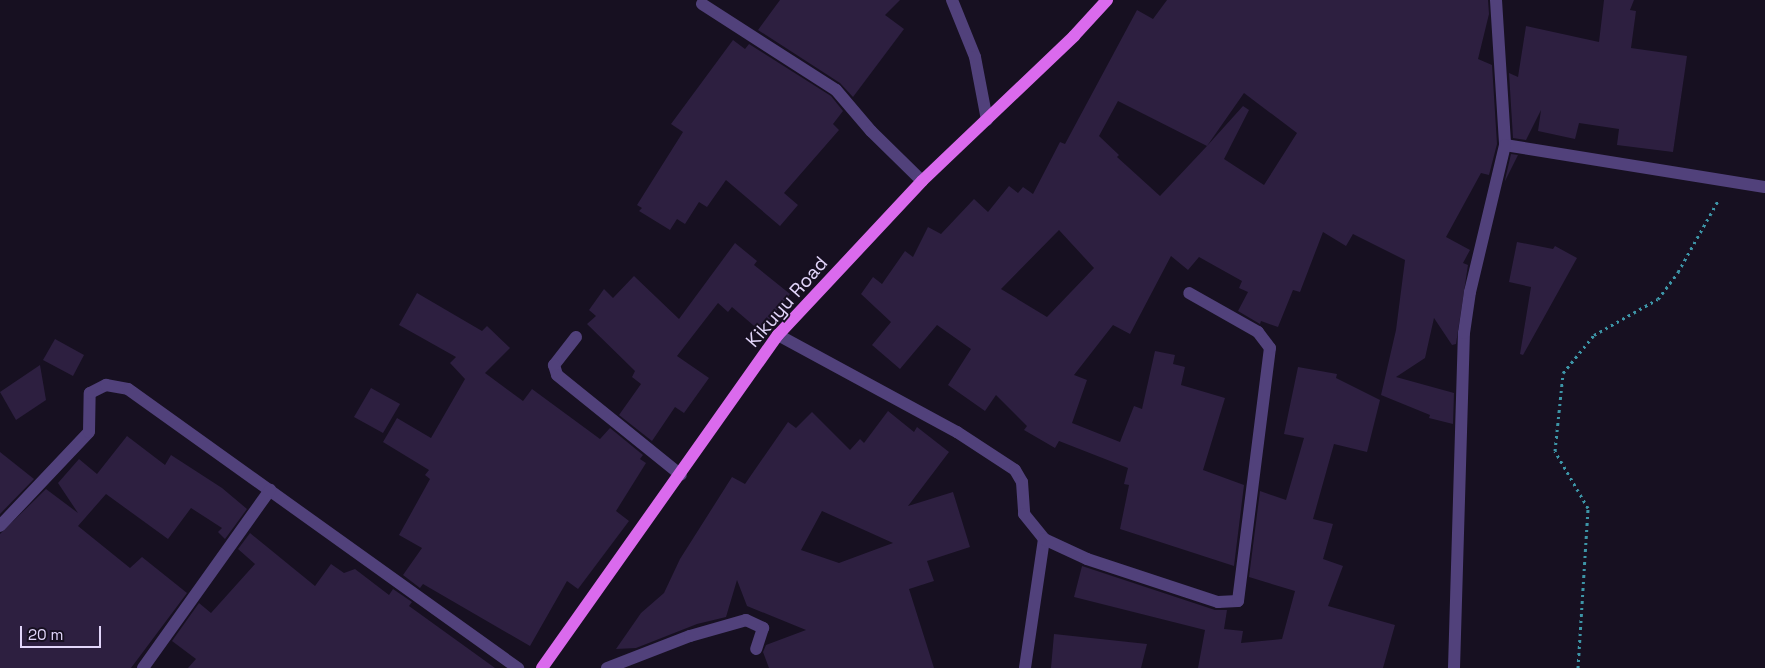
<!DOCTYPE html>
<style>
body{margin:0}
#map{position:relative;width:1765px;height:668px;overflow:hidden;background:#171021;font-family:"Space Grotesk",sans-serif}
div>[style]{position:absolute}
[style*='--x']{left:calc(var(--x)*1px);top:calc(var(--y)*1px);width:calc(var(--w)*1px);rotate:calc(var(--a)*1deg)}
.building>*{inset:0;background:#2d1f40}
.path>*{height:3px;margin-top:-1.5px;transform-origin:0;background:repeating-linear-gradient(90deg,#3d95a7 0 2.5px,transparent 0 6.5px)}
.minor>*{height:12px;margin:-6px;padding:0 6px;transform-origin:6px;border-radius:6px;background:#51417b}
.major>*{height:12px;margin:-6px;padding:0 6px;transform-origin:6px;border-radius:6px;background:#da6aed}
span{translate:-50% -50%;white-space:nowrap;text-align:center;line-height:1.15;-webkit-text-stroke:4px #171021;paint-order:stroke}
.street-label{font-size:19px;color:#e2d6fa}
.scale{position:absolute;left:20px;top:626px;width:81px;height:22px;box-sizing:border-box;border:2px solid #e2d6fa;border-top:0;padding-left:6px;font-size:15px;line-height:18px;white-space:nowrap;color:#e2d6fa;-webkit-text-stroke:4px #171021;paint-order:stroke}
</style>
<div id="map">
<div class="building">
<i style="clip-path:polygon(780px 0,900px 0,885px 15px,904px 29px,853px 97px,840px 83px,758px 30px)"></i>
<i style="clip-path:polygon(evenodd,1167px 0,1488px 0,1489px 14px,1478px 59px,1492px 65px,1497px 144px,1489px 175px,1481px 173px,1446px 237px,1470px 250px,1463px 263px,1468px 265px,1456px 344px,1452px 345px,1434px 318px,1425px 358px,1396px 377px,1454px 393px,1453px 424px,1429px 418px,1430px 415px,1381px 395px,1396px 330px,1405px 260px,1353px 234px,1346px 246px,1323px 232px,1300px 292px,1293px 290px,1278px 327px,1261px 321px,1260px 324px,1238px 311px,1248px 292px,1239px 288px,1242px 281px,1199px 257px,1188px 270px,1171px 256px,1130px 334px,1113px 325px,1074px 375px,1087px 380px,1072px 423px,1120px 442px,1134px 406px,1142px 409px,1155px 351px,1175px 355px,1173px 364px,1185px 367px,1181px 385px,1225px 398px,1203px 470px,1244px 485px,1234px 566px,1120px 529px,1129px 485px,1124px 484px,1128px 468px,1059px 441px,1055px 448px,1024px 430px,1027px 426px,996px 395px,985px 411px,948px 385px,971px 349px,937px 325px,900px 369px,872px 345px,891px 322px,861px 294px,873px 277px,882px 284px,905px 251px,913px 257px,928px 227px,941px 234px,974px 199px,988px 212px,1009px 186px,1018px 193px,1023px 187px,1033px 194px,1060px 142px,1065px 144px,1137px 10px,1153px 19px,1167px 0,1244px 93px,1297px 133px,1264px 185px,1224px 159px,1249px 110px,1243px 106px,1207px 146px,1244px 93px,1167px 0,1118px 101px,1207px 146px,1160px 196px,1117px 157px,1119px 155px,1099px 136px,1118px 101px,1167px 0,1059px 230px,1094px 268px,1047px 317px,1001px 289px,1059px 230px)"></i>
<i style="clip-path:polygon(1604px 0,1634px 0,1630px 10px,1636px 11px,1631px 48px,1687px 56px,1673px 152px,1617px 145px,1619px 129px,1579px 123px,1575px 139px,1538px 131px,1541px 110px,1526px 140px,1513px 138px,1509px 73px,1518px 77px,1526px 26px,1599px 42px)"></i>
<i style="clip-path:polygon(733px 40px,745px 49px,749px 44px,831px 96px,843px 111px,833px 124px,839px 130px,784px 193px,798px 205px,780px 226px,726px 180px,707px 207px,699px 202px,685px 224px,677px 219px,670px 230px,639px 211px,642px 208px,637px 205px,683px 132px,671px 124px)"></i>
<i style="clip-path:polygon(1511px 154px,1518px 155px,1505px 181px,1505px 180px)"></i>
<i style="clip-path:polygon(1517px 242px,1553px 249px,1555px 246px,1577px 258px,1523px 355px,1520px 354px,1531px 287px,1509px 282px)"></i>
<i style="clip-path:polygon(735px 243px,757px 261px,754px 265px,790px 294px,760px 331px,732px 307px,728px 312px,718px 303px,677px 356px,709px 378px,684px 413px,675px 407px,652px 441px,619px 415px,641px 384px,632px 377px,635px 371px,587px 324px,596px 316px,589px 310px,604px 289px,613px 298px,634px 276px,679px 319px)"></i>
<i style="clip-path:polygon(417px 293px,482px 331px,487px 326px,510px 348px,485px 373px,523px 401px,532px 389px,600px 439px,610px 428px,643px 455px,640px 459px,646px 463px,616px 511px,629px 521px,578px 589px,567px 581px,530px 646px,423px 584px,420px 588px,403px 575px,422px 548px,399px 535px,430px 479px,425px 475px,429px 470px,383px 442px,397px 418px,431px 438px,465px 379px,450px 363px,456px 357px,399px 325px)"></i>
<i style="clip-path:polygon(55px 339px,84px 355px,73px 376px,43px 360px)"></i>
<i style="clip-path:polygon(40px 365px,46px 400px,16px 420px,0 392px)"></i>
<i style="clip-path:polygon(1298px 367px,1337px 374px,1336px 378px,1380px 400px,1367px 452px,1334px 444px,1313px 519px,1333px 524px,1323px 559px,1343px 566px,1328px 606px,1395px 625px,1383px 668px,1198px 668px,1205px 630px,1074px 597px,1082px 566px,1215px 610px,1227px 610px,1224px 629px,1243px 631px,1241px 643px,1282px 639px,1295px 591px,1249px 577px,1260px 491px,1286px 500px,1304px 438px,1284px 434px)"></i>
<i style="clip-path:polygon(371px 388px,400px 404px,383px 433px,354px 417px)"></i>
<i style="clip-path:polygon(evenodd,888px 411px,914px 432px,917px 427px,949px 452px,908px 506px,953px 492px,970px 547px,927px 561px,934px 581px,909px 589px,934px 668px,769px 668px,763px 652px,766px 645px,806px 630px,747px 606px,737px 580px,726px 617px,697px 624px,636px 648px,616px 649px,641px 613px,664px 593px,680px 559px,732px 477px,745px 484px,788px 422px,796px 428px,812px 412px,850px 450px,860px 439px,864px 443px,888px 411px,822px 511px,893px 543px,839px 563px,801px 550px,822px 511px)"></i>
<i style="clip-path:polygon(127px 436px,165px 465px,171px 455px,222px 488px,247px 509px,225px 539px,218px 532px,222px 528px,191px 508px,168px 539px,106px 494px,78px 526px,130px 568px,142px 557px,187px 593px,131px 668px,0 668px,0 534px,46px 489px,78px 513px,58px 483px,79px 459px,97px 474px)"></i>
<i style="clip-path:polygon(0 452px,34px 479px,0 514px)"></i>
<i style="clip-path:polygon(250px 533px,315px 586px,331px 564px,344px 573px,355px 569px,389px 595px,393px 589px,412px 602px,409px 606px,495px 668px,188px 668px,196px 659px,172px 641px,199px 603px,211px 613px,255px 564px,238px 549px)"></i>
<i style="clip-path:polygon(1054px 634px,1147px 644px,1141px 668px,1051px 668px)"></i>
</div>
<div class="path">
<i style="--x:1578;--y:668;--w:160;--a:-86.4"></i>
<i style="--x:1588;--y:508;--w:66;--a:-120.1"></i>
<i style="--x:1555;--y:451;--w:78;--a:-84.1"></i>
<i style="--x:1563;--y:373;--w:49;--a:-50.8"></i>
<i style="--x:1594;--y:335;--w:73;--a:-29.4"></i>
<i style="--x:1658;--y:299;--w:34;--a:-53"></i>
<i style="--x:1678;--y:272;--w:84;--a:-60.7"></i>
</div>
<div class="minor">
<i style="--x:952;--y:0;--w:61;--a:68"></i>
<i style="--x:975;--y:57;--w:64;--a:79.2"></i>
<i style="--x:1496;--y:0;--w:145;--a:86.4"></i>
<i style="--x:1505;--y:145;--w:263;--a:9.2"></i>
<i style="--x:702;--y:4;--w:159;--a:32.7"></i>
<i style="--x:836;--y:90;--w:54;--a:49.5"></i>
<i style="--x:871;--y:131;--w:71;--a:44.4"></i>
<i style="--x:778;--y:335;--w:204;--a:28.5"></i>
<i style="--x:957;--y:432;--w:69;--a:33.2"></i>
<i style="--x:1015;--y:470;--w:14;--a:60"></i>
<i style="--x:1022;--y:482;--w:32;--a:86"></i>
<i style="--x:1024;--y:514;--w:32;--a:51"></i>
<i style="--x:1044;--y:539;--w:130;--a:98.4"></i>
<i style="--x:576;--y:337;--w:36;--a:128"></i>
<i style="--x:554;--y:365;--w:10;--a:73"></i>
<i style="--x:557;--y:375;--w:159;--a:38.9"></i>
<i style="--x:0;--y:526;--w:129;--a:-46.6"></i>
<i style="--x:89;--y:432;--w:39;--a:-89"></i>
<i style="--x:90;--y:393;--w:18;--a:-27"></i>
<i style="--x:106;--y:385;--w:22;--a:10"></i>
<i style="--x:128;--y:389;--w:480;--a:35.6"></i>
<i style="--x:1044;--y:539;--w:47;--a:24.9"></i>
<i style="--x:1087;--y:559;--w:138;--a:18.2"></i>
<i style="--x:1218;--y:602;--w:20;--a:-3"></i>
<i style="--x:1238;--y:601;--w:255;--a:-82.8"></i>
<i style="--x:1270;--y:348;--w:20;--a:-127"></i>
<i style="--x:1258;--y:332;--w:79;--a:-150.5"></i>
<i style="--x:143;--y:668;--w:219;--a:-54.5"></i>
<i style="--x:607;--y:668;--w:89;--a:-21.1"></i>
<i style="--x:690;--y:636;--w:58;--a:-15.9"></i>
<i style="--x:746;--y:620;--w:19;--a:25"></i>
<i style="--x:763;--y:628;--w:22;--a:108"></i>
<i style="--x:1454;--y:668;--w:335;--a:-88.3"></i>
<i style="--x:1464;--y:333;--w:41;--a:-81.7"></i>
<i style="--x:1470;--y:292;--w:151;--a:-76.6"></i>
</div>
<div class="major">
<i style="--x:542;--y:668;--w:408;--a:-54.7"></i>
<i style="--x:778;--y:335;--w:211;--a:-46.9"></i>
<i style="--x:922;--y:181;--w:210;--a:-43.6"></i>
<i style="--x:1074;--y:36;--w:49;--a:-47.5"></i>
</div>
<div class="street-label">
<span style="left:787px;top:302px;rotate:-49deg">Kikuyu Road</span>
</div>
<div class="scale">20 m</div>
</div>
